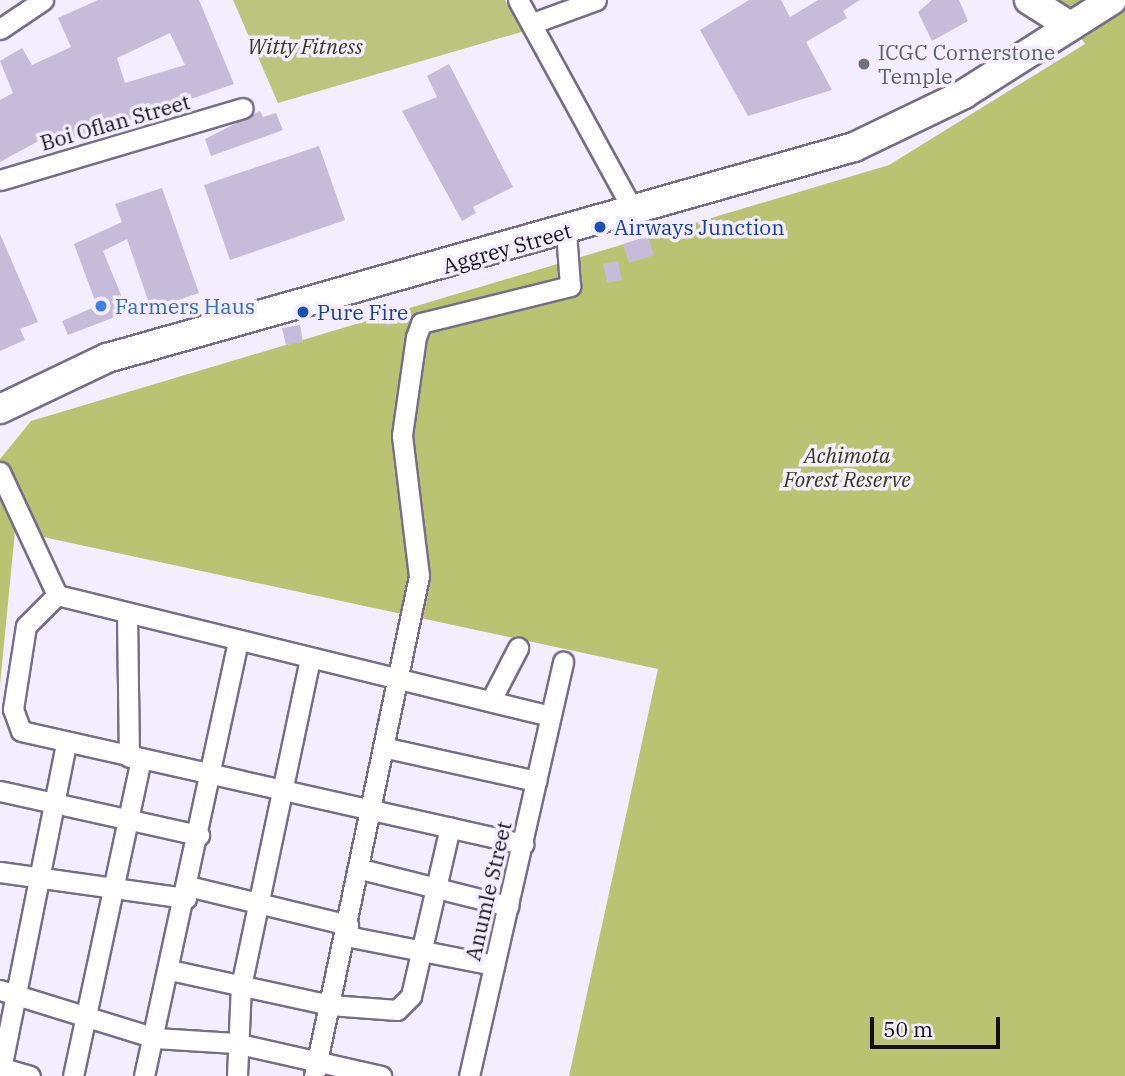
<!DOCTYPE html>
<style>
body{margin:0}
#map{position:relative;width:1125px;height:1076px;overflow:hidden;background:#f3edff;font-family:"IBM Plex Serif",serif}
div>[style]{position:absolute}
[style*='--x']{left:calc(var(--x)*1px);top:calc(var(--y)*1px);width:calc(var(--w)*1px);rotate:calc(var(--a)*1deg)}
.green>*{inset:0;background:#bcc57d}
.forest>*{inset:0;background:#bac371}
.building>*{inset:0;background:#c6bbd8}
.roads{filter:drop-shadow(2px 0 #776d87) drop-shadow(-2px 0 #776d87) drop-shadow(0 2px #776d87) drop-shadow(0 -2px #776d87)}
.street>*{height:19px;margin:-9.5px;padding:0 9.5px;transform-origin:9.5px;border-radius:9.5px;background:#fff}
.secondary>*{height:28px;margin:-14px;padding:0 14px;transform-origin:14px;border-radius:14px;background:#fff}
.dots>*{width:19px;height:19px;translate:-50% -50%;box-sizing:border-box;border:4px solid #f3edff;border-radius:50%}
span{translate:-50% -50%;white-space:nowrap;text-align:center;line-height:1.15;-webkit-text-stroke:7px #f3edff;paint-order:stroke}
.park-label{font-size:21px;color:#343814;font-style:italic}
.worship-label{font-size:21px;color:#5b616d}
.left{translate:0 -50%;text-align:left}
.street-label{font-size:21px;color:#14101a}
.transit-label{font-size:21px;color:#164399}
.shop-label{font-size:21px;color:#366cbe}
.scale{position:absolute;left:870px;top:1017px;width:130px;height:32px;box-sizing:border-box;border:4px solid #14101a;border-top:0;padding-left:9px;font-size:21px;line-height:24px;white-space:nowrap;color:#14101a;-webkit-text-stroke:5px #f3edff;paint-order:stroke}
</style>
<div id="map">
<div class="green">
<i style="clip-path:polygon(233px 0,505px 0,525px 31px,278px 103px)"></i>
</div>
<div class="forest">
<i style="clip-path:polygon(1056px 0,1125px 0,1125px 1076px,569px 1076px,658px 669px,15px 531px,0 685px,0 459px,31px 421px,889px 165px,1085px 44px)"></i>
</div>
<div class="building">
<i style="clip-path:polygon(evenodd,98px 0,199px 0,234px 84px,47px 149px,44px 138px,0 162px,0 100px,13px 93px,0 61px,22px 48px,32px 65px,71px 47px,58px 18px,98px 0,170px 33px,185px 65px,125px 83px,117px 58px,170px 33px)"></i>
<i style="clip-path:polygon(749px 0,781px 0,790px 17px,818px 0,860px 0,843px 11px,847px 18px,806px 42px,832px 90px,748px 116px,700px 30px)"></i>
<i style="clip-path:polygon(932px 0,959px 0,968px 21px,932px 41px,918px 12px)"></i>
<i style="clip-path:polygon(449px 64px,513px 187px,473px 207px,476px 213px,462px 221px,402px 111px,437px 97px,427px 76px)"></i>
<i style="clip-path:polygon(260px 111px,263px 117px,276px 113px,283px 130px,211px 156px,205px 139px)"></i>
<i style="clip-path:polygon(319px 146px,345px 220px,230px 260px,204px 185px)"></i>
<i style="clip-path:polygon(162px 188px,199px 293px,151px 309px,127px 239px,103px 251px,128px 312px,68px 335px,62px 321px,97px 306px,74px 244px,122px 222px,115px 204px)"></i>
<i style="clip-path:polygon(0 234px,38px 322px,20px 329px,25px 340px,0 351px)"></i>
<i style="clip-path:polygon(648px 236px,654px 255px,629px 263px,623px 244px)"></i>
<i style="clip-path:polygon(618px 261px,622px 280px,607px 283px,603px 264px)"></i>
<i style="clip-path:polygon(404px 308px,407px 321px,386px 326px,383px 312px)"></i>
<i style="clip-path:polygon(300px 325px,303px 342px,286px 345px,282px 328px)"></i>
</div>
<div class="roads">
<div class="street">
<i style="--x:518;--y:0;--w:242;--a:61.3"></i>
<i style="--x:533;--y:23;--w:67;--a:-20.1"></i>
<i style="--x:0;--y:29;--w:52;--a:-34"></i>
<i style="--x:0;--y:180;--w:253;--a:-16.5"></i>
<i style="--x:0;--y:472;--w:136;--a:65.1"></i>
<i style="--x:57;--y:595;--w:508;--a:13.79"></i>
<i style="--x:57;--y:595;--w:44;--a:135"></i>
<i style="--x:26;--y:626;--w:84;--a:98.9"></i>
<i style="--x:13;--y:709;--w:23;--a:70"></i>
<i style="--x:21;--y:731;--w:515;--a:12.69"></i>
<i style="--x:127;--y:615;--w:142;--a:89.2"></i>
<i style="--x:491;--y:700;--w:59;--a:-62.6"></i>
<i style="--x:387;--y:748;--w:153;--a:12.5"></i>
<i style="--x:0;--y:791;--w:204;--a:12.5"></i>
<i style="--x:361;--y:869;--w:152;--a:14.1"></i>
<i style="--x:0;--y:872;--w:188;--a:8"></i>
<i style="--x:188;--y:886;--w:165;--a:13.7"></i>
<i style="--x:346;--y:936;--w:151;--a:11.1"></i>
<i style="--x:170;--y:970;--w:164;--a:12.3"></i>
<i style="--x:330;--y:1005;--w:67;--a:4.3"></i>
<i style="--x:397;--y:1010;--w:20;--a:-45"></i>
<i style="--x:411;--y:996;--w:173;--a:-77"></i>
<i style="--x:0;--y:990;--w:162;--a:17.2"></i>
<i style="--x:155;--y:1038;--w:80;--a:3.6"></i>
<i style="--x:235;--y:1043;--w:150;--a:12.7"></i>
<i style="--x:2;--y:1068;--w:29;--a:16"></i>
<i style="--x:0;--y:1074;--w:337;--a:-78.7"></i>
<i style="--x:73;--y:1076;--w:324;--a:-77.9"></i>
<i style="--x:144;--y:1076;--w:445;--a:-77.8"></i>
<i style="--x:237;--y:1076;--w:90;--a:-87.5"></i>
<i style="--x:241;--y:986;--w:335;--a:-78.1"></i>
<i style="--x:314;--y:1076;--w:511;--a:-78.14"></i>
<i style="--x:419;--y:576;--w:142;--a:-96.9"></i>
<i style="--x:402;--y:435;--w:99;--a:-81.9"></i>
<i style="--x:416;--y:337;--w:15;--a:-70"></i>
<i style="--x:421;--y:323;--w:154;--a:-13.9"></i>
<i style="--x:570;--y:286;--w:55;--a:-94.2"></i>
<i style="--x:469;--y:1076;--w:425;--a:-77.2"></i>
</div>
<div class="secondary">
<i style="--x:1029;--y:0;--w:49;--a:32.4"></i>
<i style="--x:0;--y:409;--w:119;--a:-25.5"></i>
<i style="--x:107;--y:358;--w:776;--a:-15.77"></i>
<i style="--x:854;--y:147;--w:122;--a:-25.7"></i>
<i style="--x:964;--y:94;--w:175;--a:-32.4"></i>
</div>
</div>
<div class="dots">
<i style="left:864px;top:64px;background:#6b7280"></i>
<i style="left:600px;top:227px;background:#1a4fb4"></i>
<i style="left:101px;top:306px;background:#3f7fe0"></i>
<i style="left:303px;top:312px;background:#1a4fb4"></i>
</div>
<div class="park-label">
<span style="left:305px;top:46px">Witty Fitness</span>
<span style="left:847px;top:467px">Achimota<br>Forest Reserve</span>
</div>
<div class="worship-label">
<span class="left" style="left:878px;top:64px">ICGC Cornerstone<br>Temple</span>
</div>
<div class="street-label">
<span style="left:115px;top:122px;rotate:-16deg">Boi Oflan Street</span>
<span style="left:507px;top:248px;rotate:-16deg">Aggrey Street</span>
<span style="left:488px;top:891px;rotate:-77deg">Anumle Street</span>
</div>
<div class="transit-label">
<span class="left" style="left:614px;top:227px">Airways Junction</span>
<span class="left" style="left:317px;top:312px">Pure Fire</span>
</div>
<div class="shop-label">
<span class="left" style="left:115px;top:306px">Farmers Haus</span>
</div>
<div class="scale">50 m</div>
</div>
